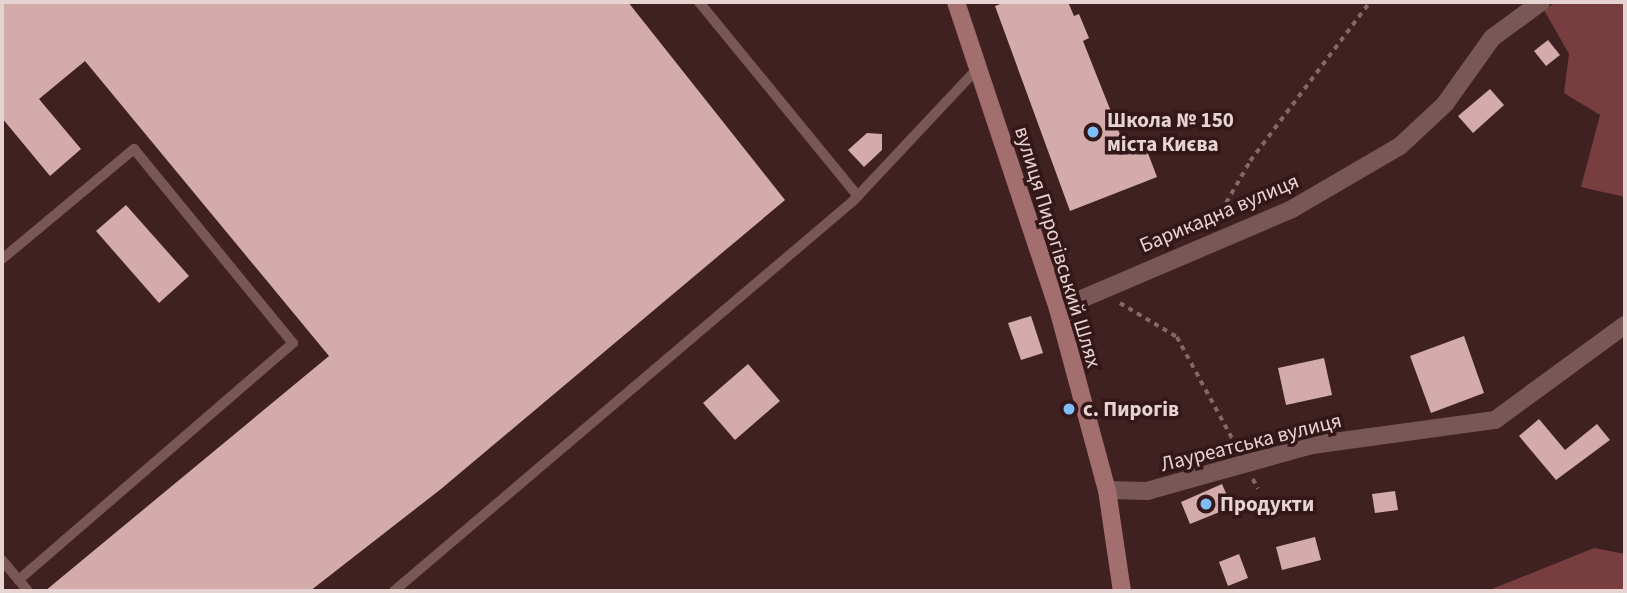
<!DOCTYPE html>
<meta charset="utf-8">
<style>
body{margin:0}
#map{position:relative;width:1627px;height:593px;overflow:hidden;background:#3f2121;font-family:"Source Sans 3",sans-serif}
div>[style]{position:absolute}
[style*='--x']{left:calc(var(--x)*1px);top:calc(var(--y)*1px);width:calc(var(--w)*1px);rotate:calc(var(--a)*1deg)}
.green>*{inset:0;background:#783e3f}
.building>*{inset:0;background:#d2abaa}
.path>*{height:3.5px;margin-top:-1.75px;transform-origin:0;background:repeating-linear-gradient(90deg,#826867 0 5px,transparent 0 10px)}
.lane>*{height:10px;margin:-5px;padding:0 5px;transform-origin:5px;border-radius:5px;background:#785756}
.street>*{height:18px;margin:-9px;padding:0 9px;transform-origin:9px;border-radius:9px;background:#785756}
.secondary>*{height:18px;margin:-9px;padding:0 9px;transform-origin:9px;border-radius:9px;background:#a36e6e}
.dots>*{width:19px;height:19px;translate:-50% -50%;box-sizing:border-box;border:4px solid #341718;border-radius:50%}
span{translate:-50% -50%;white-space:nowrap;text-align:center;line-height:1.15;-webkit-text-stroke:7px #341718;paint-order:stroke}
.poi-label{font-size:21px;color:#e7d3d2;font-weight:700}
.left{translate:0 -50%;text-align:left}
.street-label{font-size:21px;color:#e7d3d2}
.frame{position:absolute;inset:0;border:4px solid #e7d3d2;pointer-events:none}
</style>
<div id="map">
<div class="green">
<i style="clip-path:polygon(1556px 2px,1625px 2px,1625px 197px,1581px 187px,1600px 115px,1564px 93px,1569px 54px,1544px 10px)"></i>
<i style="clip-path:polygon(1594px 548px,1625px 554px,1625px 591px,1487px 591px)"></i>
</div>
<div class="building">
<i style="clip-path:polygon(2px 2px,628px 2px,785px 200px,441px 489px,310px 591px,45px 591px,329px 356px,85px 61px,39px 99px,81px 149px,50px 176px,2px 118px)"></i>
<i style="clip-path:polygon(1006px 2px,1068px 2px,1074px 16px,1079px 14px,1089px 38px,1083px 41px,1125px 147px,1143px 140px,1157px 177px,1070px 211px,995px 6px)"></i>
<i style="clip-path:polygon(1548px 40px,1560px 55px,1546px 66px,1534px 51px)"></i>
<i style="clip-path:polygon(1490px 89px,1504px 105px,1473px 133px,1458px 116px)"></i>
<i style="clip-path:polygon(867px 133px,882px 134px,882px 150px,864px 167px,848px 150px)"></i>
<i style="clip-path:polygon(126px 205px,189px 276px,159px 303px,96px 231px)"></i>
<i style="clip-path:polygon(1031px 316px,1043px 353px,1021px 360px,1008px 323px)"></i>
<i style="clip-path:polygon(1464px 336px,1484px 393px,1431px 413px,1410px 356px)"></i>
<i style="clip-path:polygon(1324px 358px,1332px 395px,1286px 405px,1278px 368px)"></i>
<i style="clip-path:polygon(748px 364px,780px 401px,735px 440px,703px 403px)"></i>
<i style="clip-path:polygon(1539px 419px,1565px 450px,1597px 424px,1610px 440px,1556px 480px,1519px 436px)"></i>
<i style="clip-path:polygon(1222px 484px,1232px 507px,1190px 524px,1181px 502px)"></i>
<i style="clip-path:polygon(1395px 491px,1398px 510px,1375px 513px,1372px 494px)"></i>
<i style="clip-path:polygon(1315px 537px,1321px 560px,1282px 570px,1276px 547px)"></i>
<i style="clip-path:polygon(1239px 554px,1248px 578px,1228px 586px,1219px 562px)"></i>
</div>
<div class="path">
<i style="--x:1216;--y:220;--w:68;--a:-60"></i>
<i style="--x:1250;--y:161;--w:199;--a:-53"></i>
<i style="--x:1120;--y:303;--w:66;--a:30.8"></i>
<i style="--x:1177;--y:337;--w:125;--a:61.4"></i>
<i style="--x:1253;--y:479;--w:11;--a:63"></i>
</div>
<div class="lane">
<i style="--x:699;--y:2;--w:251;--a:50.7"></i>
<i style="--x:2;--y:259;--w:172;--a:-39.8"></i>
<i style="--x:134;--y:149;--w:251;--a:50.7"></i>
<i style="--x:293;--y:343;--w:363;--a:139.2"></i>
<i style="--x:2;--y:560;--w:40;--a:50"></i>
<i style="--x:394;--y:591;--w:602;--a:-40.35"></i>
<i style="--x:853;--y:201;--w:183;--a:-46.8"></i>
</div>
<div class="street">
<i style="--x:1058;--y:309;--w:254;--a:-23.1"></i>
<i style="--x:1292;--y:209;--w:125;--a:-30.3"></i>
<i style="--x:1400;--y:146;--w:62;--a:-43"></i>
<i style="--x:1445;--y:104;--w:81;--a:-54.5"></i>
<i style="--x:1492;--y:38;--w:61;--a:-36.3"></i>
<i style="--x:1107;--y:490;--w:40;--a:1.4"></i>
<i style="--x:1147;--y:491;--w:171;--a:-15.6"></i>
<i style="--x:1312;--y:445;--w:185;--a:-7.8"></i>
<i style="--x:1495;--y:420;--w:161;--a:-36.2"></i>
</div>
<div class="secondary">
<i style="--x:956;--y:2;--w:324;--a:71.6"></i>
<i style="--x:1058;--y:309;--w:188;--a:74.9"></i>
<i style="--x:1107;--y:490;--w:102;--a:81.6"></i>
</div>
<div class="dots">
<i style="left:1093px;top:132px;background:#7dbef9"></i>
<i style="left:1069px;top:409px;background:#7dbef9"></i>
<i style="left:1206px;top:504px;background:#7dbef9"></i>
</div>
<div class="poi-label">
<span class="left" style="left:1107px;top:132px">Школа № 150<br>міста Києва</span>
<span class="left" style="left:1083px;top:409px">с. Пирогів</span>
<span class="left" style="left:1220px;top:504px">Продукти</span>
</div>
<div class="street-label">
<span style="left:1219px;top:213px;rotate:-23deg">Барикадна вулиця</span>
<span style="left:1058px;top:247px;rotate:73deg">вулиця Пирогівський Шлях</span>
<span style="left:1251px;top:442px;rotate:-14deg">Лауреатська вулиця</span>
</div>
<div class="frame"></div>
</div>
